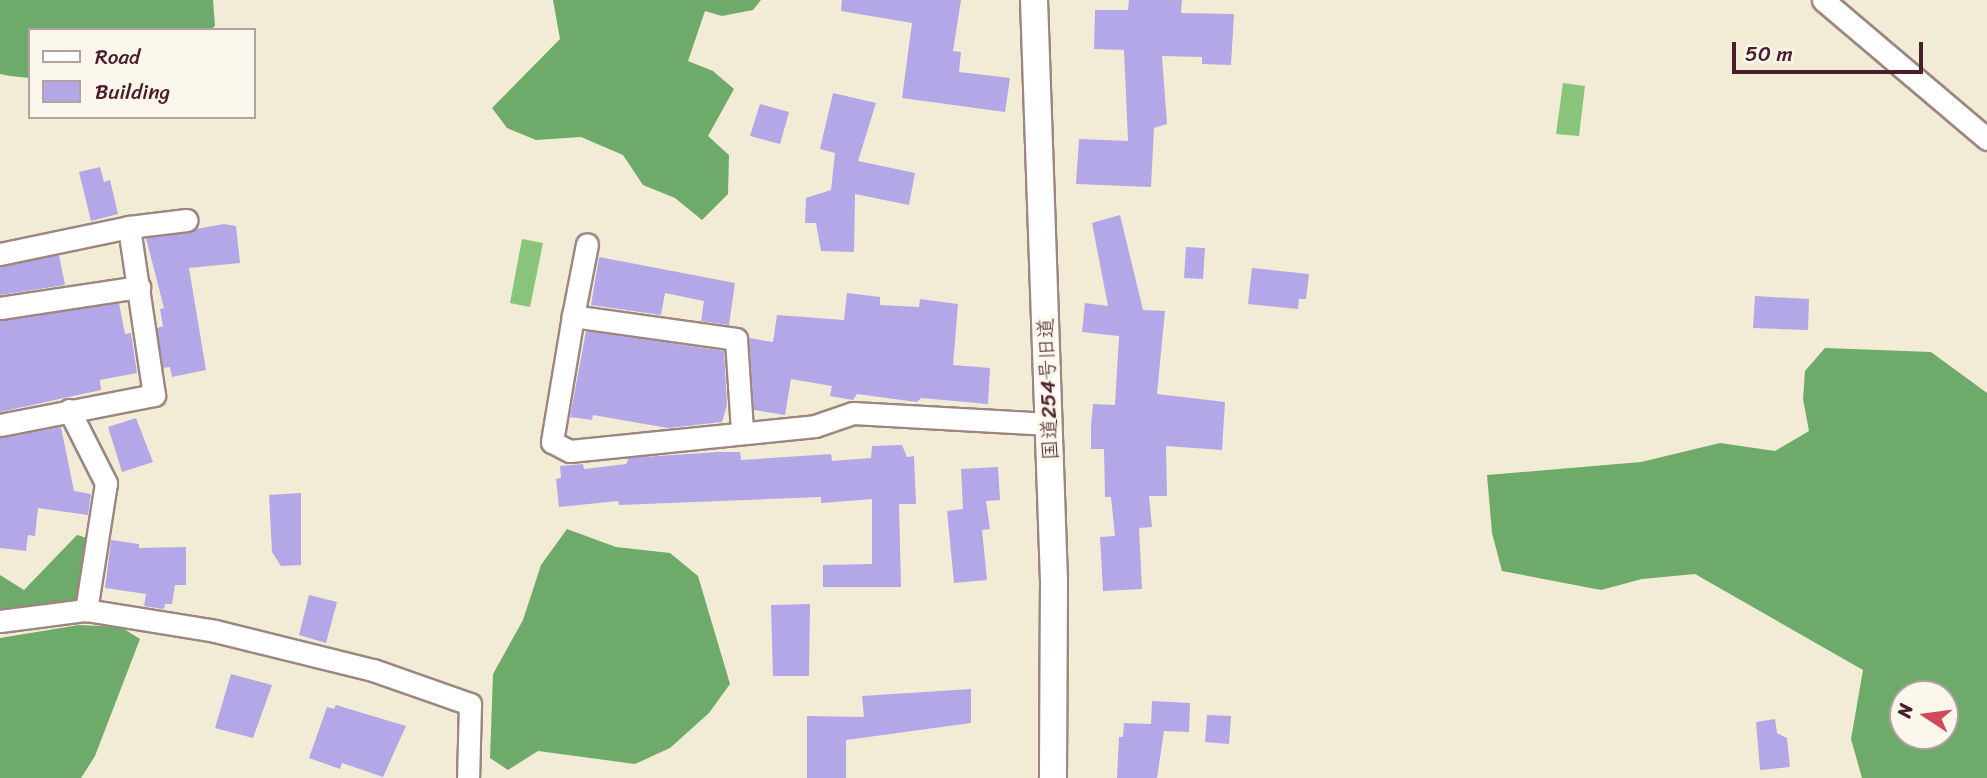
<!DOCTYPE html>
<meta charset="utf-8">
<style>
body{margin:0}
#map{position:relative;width:1987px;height:778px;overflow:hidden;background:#f2ecd6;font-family:Sriracha,"Klee One",sans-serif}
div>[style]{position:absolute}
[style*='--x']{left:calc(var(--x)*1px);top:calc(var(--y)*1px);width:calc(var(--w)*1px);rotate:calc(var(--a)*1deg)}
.green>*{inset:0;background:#88c479}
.forest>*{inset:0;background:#6eaa69}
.building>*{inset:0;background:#b4a7e7}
.roads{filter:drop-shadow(2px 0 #9e8680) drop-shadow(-2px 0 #9e8680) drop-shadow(0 2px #9e8680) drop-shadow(0 -2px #9e8680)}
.minor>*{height:21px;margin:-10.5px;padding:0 10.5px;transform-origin:10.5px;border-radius:10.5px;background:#fff}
.tertiary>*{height:26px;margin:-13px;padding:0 13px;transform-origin:13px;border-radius:13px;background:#fff}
span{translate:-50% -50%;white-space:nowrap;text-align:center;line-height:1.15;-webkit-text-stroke:7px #fbf7ec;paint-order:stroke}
.street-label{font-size:21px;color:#4a1f2b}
.legend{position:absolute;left:28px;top:28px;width:228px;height:91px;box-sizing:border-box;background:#fbf7ec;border:2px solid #b4a19f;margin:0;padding:9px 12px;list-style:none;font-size:21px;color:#4a1f2b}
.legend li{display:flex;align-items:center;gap:14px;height:35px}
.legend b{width:35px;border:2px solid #b4a19f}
.north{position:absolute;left:1889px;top:680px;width:70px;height:70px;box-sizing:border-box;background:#fbf7ec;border:2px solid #b4a19f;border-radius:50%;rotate:283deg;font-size:19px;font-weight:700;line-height:28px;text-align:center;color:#4a1f2b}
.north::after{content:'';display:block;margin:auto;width:24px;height:32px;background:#d1495b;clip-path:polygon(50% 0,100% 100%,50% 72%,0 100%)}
.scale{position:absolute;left:1732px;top:42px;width:191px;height:32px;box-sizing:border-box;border:4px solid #4a1f2b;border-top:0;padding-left:9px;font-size:21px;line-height:24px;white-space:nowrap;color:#4a1f2b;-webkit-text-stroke:5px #fbf7ec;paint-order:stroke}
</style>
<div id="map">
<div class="green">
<i style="clip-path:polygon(1563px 83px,1585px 86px,1579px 136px,1556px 134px)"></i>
<i style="clip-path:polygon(522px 239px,543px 243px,530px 307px,510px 303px)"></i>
</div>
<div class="forest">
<i style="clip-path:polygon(0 0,213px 0,215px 26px,210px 30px,30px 30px,30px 78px,10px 76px,0 74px)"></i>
<i style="clip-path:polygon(553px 0,761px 0,753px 10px,722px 16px,705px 11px,688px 61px,713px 71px,734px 89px,708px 136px,729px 155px,728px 194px,702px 220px,675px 198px,643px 185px,623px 155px,581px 137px,536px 140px,507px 128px,492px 108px,560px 39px)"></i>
<i style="clip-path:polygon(evenodd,1825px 348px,1931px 352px,1987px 393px,1987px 778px,1862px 778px,1851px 739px,1863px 670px,1695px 574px,1642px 579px,1601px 590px,1502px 571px,1492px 533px,1487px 475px,1641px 462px,1720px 443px,1775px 451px,1809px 431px,1803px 399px,1805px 371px,1825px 348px,1903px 694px,1945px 694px,1945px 736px,1903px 736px,1903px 694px)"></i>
<i style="clip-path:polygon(567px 529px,616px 547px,670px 553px,698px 576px,730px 684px,709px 713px,670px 748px,635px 764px,538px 751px,508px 770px,490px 758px,493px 674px,523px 620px,541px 565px)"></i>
<i style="clip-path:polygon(77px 535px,90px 539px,80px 599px,0 616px,0 575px,24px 590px)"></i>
<i style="clip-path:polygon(79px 625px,121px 627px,140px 639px,95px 756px,81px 778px,0 778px,0 638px)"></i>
</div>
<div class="building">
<i style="clip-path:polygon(842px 0,961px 0,953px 51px,961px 52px,959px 72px,1010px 78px,1005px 112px,902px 98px,912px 23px,841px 11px)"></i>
<i style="clip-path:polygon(1129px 0,1182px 0,1181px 13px,1234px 14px,1231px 65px,1202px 64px,1202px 57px,1162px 56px,1167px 124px,1154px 128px,1151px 187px,1076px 184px,1079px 139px,1128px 141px,1124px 50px,1094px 49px,1095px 10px,1128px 10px)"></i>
<i style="clip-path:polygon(833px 93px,876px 103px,858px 161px,915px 173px,909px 205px,855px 194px,854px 252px,821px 251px,816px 223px,805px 223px,806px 198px,831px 190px,835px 153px,820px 149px)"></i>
<i style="clip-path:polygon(760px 104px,789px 112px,780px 144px,750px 136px)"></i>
<i style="clip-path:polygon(100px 167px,104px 182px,110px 180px,118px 214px,91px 221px,79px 172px)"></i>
<i style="clip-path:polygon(1120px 215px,1143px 310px,1165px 311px,1157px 394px,1225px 402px,1222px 450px,1166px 446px,1167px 496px,1149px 496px,1152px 527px,1139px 528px,1142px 589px,1103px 591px,1100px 537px,1115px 536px,1111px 497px,1105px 497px,1104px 449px,1091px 449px,1091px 426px,1093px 404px,1115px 405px,1119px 336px,1082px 332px,1085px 303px,1108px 306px,1092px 223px)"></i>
<i style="clip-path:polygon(224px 224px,236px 226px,240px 263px,189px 268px,206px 370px,172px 377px,170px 367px,163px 368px,157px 328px,163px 326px,160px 309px,164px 308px,146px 238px)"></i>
<i style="clip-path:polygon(1186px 247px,1205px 248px,1203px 279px,1184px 278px)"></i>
<i style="clip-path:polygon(59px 255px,65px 285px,0 295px,0 267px)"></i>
<i style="clip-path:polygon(599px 257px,735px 283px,729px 325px,701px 321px,704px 301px,665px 293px,661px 315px,591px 305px)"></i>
<i style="clip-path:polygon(1252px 268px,1309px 274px,1306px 299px,1299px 299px,1298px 309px,1248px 304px)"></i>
<i style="clip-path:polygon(847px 293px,880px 297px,880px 305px,919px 307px,920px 299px,958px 304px,953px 365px,990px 368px,988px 404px,921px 398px,917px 402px,857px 394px,853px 400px,830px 396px,832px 386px,791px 379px,785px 415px,754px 410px,749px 338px,773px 342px,777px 315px,844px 320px)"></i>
<i style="clip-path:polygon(1755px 296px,1809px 299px,1808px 330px,1753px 328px)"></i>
<i style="clip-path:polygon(119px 303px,125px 334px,131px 333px,137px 373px,100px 380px,101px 390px,0 412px,0 321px)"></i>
<i style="clip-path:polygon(586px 331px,724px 351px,727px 405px,722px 422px,668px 428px,593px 415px,592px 420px,570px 417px)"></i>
<i style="clip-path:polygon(136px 418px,153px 462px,122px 472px,108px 427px)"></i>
<i style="clip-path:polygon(61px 427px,74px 491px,91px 494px,88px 515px,38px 508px,35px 536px,28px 535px,26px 551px,0 548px,0 438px)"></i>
<i style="clip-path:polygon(902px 445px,907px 457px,914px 456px,916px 504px,899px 504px,901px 587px,823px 587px,823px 565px,872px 564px,872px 499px,821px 503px,821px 497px,619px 505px,618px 501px,559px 507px,556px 479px,561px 478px,560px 466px,583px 464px,584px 469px,626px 464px,629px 458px,718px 452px,740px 452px,741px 460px,831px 454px,832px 461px,871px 458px,872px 446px)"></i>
<i style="clip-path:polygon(998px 467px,1000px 500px,986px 501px,990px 529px,982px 530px,987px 580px,954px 583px,947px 511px,963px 509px,961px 469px)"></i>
<i style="clip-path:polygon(301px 493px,301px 565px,281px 566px,272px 552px,269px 495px)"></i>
<i style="clip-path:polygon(111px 540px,139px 544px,139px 548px,186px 547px,186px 585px,175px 585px,172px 604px,165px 604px,164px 609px,144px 606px,146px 594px,105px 588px)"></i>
<i style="clip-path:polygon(309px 595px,337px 602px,326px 643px,299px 635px)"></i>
<i style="clip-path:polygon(810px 604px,809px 676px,773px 676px,771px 605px)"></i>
<i style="clip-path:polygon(231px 674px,272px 685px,253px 738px,215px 728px)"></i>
<i style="clip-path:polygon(971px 689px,971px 723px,846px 740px,846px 778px,807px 778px,807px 716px,864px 717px,862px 696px)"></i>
<i style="clip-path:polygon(1152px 701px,1190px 703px,1189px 732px,1164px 731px,1157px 778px,1117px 778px,1119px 737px,1123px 737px,1124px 723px,1151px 724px)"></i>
<i style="clip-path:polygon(336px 705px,406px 726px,383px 777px,342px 763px,340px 769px,309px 758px,327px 707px,334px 709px)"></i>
<i style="clip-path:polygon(1207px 715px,1231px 716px,1229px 744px,1205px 742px)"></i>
<i style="clip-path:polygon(1775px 719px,1777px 733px,1787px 738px,1790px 767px,1760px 770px,1756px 722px)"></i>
</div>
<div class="roads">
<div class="minor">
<i style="--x:1823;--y:0;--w:215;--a:40.3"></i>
<i style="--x:0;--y:254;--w:132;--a:-11.8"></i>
<i style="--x:129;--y:227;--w:58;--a:-6.9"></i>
<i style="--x:0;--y:308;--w:141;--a:-8.6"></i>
<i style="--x:573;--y:316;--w:73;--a:-79"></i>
<i style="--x:69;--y:410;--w:82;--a:63.1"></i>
<i style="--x:106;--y:483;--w:129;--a:98.9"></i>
<i style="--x:0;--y:425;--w:157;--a:-11"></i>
<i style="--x:154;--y:395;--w:170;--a:-98.5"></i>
<i style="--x:742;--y:430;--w:91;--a:-93.8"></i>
<i style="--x:736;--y:339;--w:165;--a:-172"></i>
<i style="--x:573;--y:316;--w:128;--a:99.5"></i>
<i style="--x:552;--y:442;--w:20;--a:27"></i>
<i style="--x:570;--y:451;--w:246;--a:-5.8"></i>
<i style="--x:815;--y:426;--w:40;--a:-18.9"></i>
<i style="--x:853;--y:413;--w:197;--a:3.2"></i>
<i style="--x:0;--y:621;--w:87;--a:-7.3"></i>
<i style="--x:86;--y:610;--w:131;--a:9.2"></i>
<i style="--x:215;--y:631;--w:163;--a:13.9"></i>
<i style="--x:373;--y:670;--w:103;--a:19.3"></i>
<i style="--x:470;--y:704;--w:74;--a:91.5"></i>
</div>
<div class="tertiary">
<i style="--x:1034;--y:0;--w:581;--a:88.03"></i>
<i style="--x:1054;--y:581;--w:197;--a:90.3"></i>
</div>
</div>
<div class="street-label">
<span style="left:1048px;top:389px;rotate:-92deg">国道254号旧道</span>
</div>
<ul class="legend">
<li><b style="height:9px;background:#fff"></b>Road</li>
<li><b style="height:19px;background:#b4a7e7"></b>Building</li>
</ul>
<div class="north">N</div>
<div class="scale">50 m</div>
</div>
